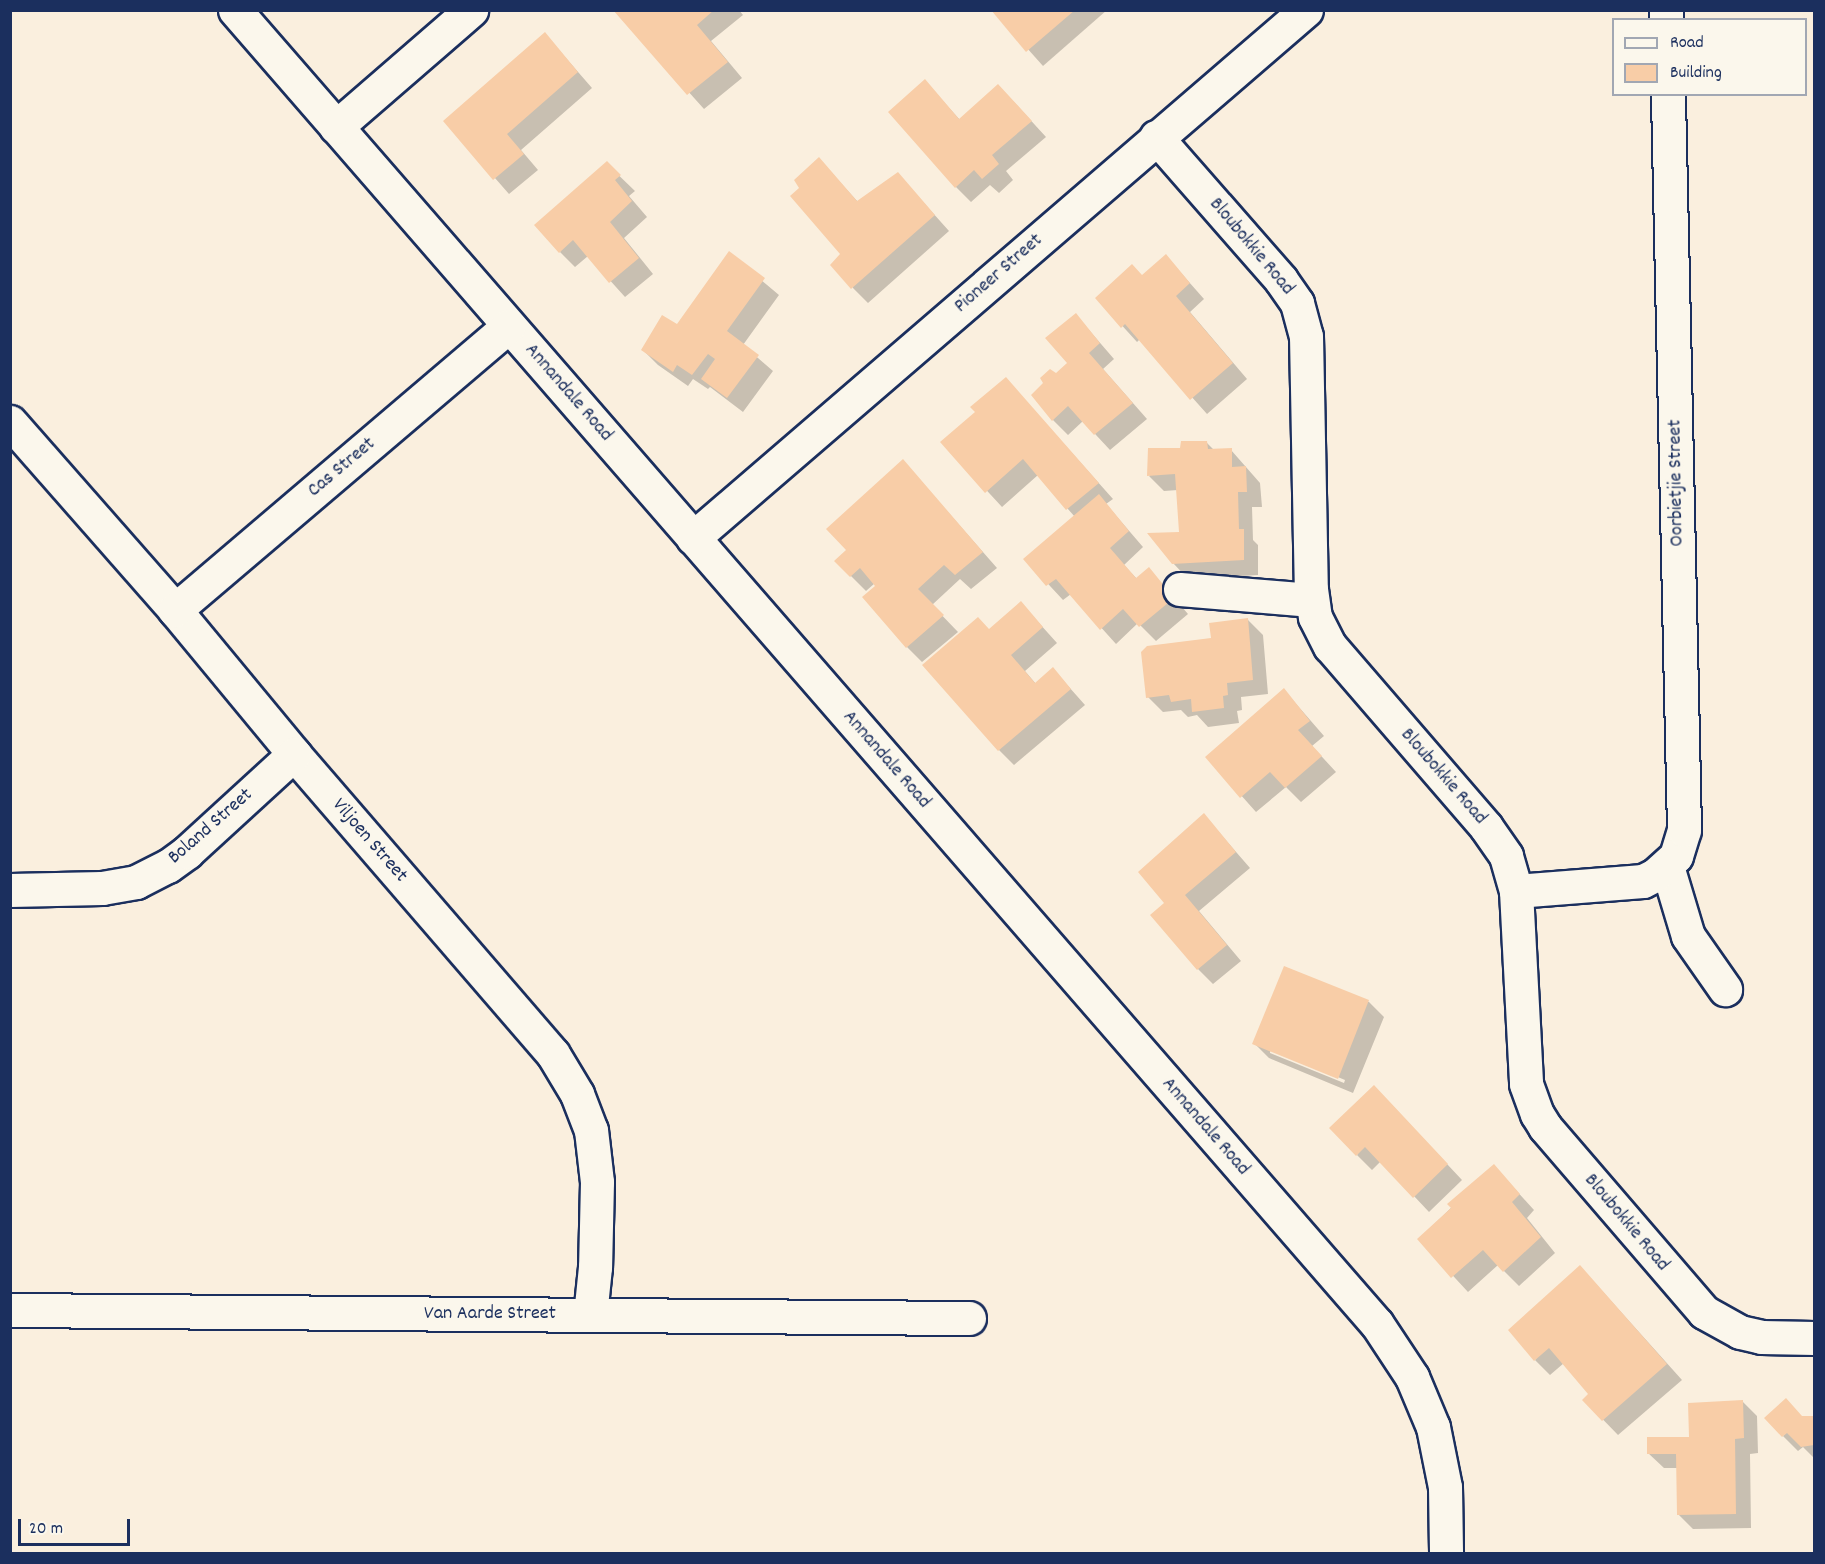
<!DOCTYPE html>
<style>
body{margin:0}
#map{position:relative;width:1825px;height:1564px;overflow:hidden;background:#faefde;font-family:Dekko,sans-serif}
div>[style]{position:absolute}
[style*='--x']{left:calc(var(--x)*1px);top:calc(var(--y)*1px);width:calc(var(--w)*1px);rotate:calc(var(--a)*1deg)}
.shadow>*{inset:0;background:#0003}
.building>*{inset:0;background:#f8cda7}
.roads{filter:drop-shadow(2px 0 #1b2f5e) drop-shadow(-2px 0 #1b2f5e) drop-shadow(0 2px #1b2f5e) drop-shadow(0 -2px #1b2f5e)}
.minor>*{height:33px;margin:-16.5px;padding:0 16.5px;transform-origin:16.5px;border-radius:16.5px;background:#fbf7ec}
span{translate:-50% -50%;white-space:nowrap;text-align:center;line-height:1.15;-webkit-text-stroke:4.5px #fbf7ec;paint-order:stroke}
.street-label{font-size:20px;color:#1b2f5e}
.frame{position:absolute;inset:0;border:12px solid #1b2f5e;pointer-events:none}
.legend{position:absolute;left:1612px;top:18px;width:195px;height:78px;box-sizing:border-box;background:#fbf7ec;border:2px solid #a1a7b3;margin:0;padding:8px 10px;list-style:none;font-size:18px;color:#1b2f5e}
.legend li{display:flex;align-items:center;gap:12px;height:30px}
.legend b{width:30px;border:2px solid #a1a7b3}
.scale{position:absolute;left:18px;top:1519px;width:112px;height:27px;box-sizing:border-box;border:3px solid #1b2f5e;border-top:0;padding-left:8px;font-size:18px;line-height:21px;white-space:nowrap;color:#1b2f5e;-webkit-text-stroke:4px #fbf7ec;paint-order:stroke}
</style>
<div id="map">
<div class="shadow">
<i style="clip-path:polygon(615px 10px,739px 10px,743px 15px,711px 41px,742px 78px,704px 109px)"></i>
<i style="clip-path:polygon(993px 10px,1107px 10px,1043px 66px)"></i>
<i style="clip-path:polygon(545px 34px,592px 88px,521px 150px,538px 170px,509px 194px,445px 121px)"></i>
<i style="clip-path:polygon(925px 81px,960px 120px,1013px 101px,1046px 137px,1006px 171px,1013px 180px,999px 193px,990px 185px,971px 202px,956px 187px)"></i>
<i style="clip-path:polygon(819px 159px,858px 202px,898px 174px,949px 231px,868px 303px,853px 288px)"></i>
<i style="clip-path:polygon(606px 163px,635px 191px,629px 196px,647px 217px,624px 238px,653px 274px,625px 297px,588px 256px,575px 267px,560px 252px)"></i>
<i style="clip-path:polygon(729px 253px,779px 295px,743px 345px,773px 371px,743px 412px,710px 387px,708px 389px,693px 379px,688px 386px,658px 365px,643px 350px,677px 326px)"></i>
<i style="clip-path:polygon(1166px 256px,1204px 299px,1190px 312px,1247px 379px,1207px 414px,1140px 339px,1137px 342px,1097px 298px,1143px 276px)"></i>
<i style="clip-path:polygon(1076px 315px,1114px 359px,1103px 369px,1147px 419px,1110px 450px,1083px 421px,1068px 435px,1053px 420px,1056px 375px,1069px 363px)"></i>
<i style="clip-path:polygon(1006px 379px,1113px 499px,1106px 504px,1143px 547px,1124px 565px,1137px 579px,1149px 569px,1188px 614px,1156px 641px,1138px 623px,1116px 644px,1071px 594px,1063px 600px,1025px 559px,1075px 517px,1038px 475px,1002px 507px,942px 442px,977px 412px)"></i>
<i style="clip-path:polygon(1207px 443px,1214px 450px,1231px 450px,1260px 483px,1262px 507px,1252px 507px,1253px 540px,1258px 545px,1258px 575px,1188px 579px,1173px 563px,1181px 534px,1178px 490px,1164px 491px,1149px 476px,1182px 449px)"></i>
<i style="clip-path:polygon(903px 461px,997px 568px,971px 589px,960px 579px,932px 605px,958px 632px,922px 662px,907px 647px,875px 583px,866px 591px,836px 561px,848px 550px)"></i>
<i style="clip-path:polygon(1021px 603px,1057px 643px,1025px 671px,1036px 684px,1053px 669px,1085px 705px,1014px 765px,999px 750px,990px 631px)"></i>
<i style="clip-path:polygon(1248px 620px,1263px 635px,1268px 694px,1241px 697px,1242px 710px,1237px 711px,1239px 723px,1208px 727px,1197px 715px,1188px 717px,1181px 710px,1163px 712px,1148px 697px,1213px 640px)"></i>
<i style="clip-path:polygon(1284px 690px,1324px 736px,1312px 746px,1336px 772px,1301px 802px,1286px 787px,1256px 812px,1207px 757px)"></i>
<i style="clip-path:polygon(1204px 815px,1250px 868px,1199px 911px,1241px 961px,1213px 984px,1198px 969px,1166px 903px)"></i>
<i style="clip-path:polygon(evenodd,1285px 967px,1369px 1002px,1384px 1017px,1353px 1093px,1269px 1058px,1254px 1043px,1285px 967px,1270px 1049px,1345px 1080px,1344px 1083px,1270px 1053px,1270px 1049px)"></i>
<i style="clip-path:polygon(1389px 1102px,1462px 1180px,1429px 1212px,1381px 1161px,1372px 1170px,1357px 1155px)"></i>
<i style="clip-path:polygon(1494px 1166px,1534px 1210px,1527px 1218px,1555px 1253px,1519px 1286px,1498px 1265px,1468px 1292px,1419px 1239px)"></i>
<i style="clip-path:polygon(1595px 1283px,1682px 1380px,1618px 1435px,1584px 1400px,1590px 1394px,1564px 1363px,1550px 1375px,1535px 1360px)"></i>
<i style="clip-path:polygon(1742px 1401px,1757px 1416px,1758px 1453px,1750px 1454px,1751px 1528px,1693px 1529px,1678px 1514px,1678px 1468px,1664px 1468px,1648px 1453px,1691px 1438px)"></i>
<i style="clip-path:polygon(1814px 1417px,1814px 1458px,1803px 1447px,1798px 1451px,1783px 1436px,1803px 1418px)"></i>
</div>
<div class="building">
<i style="clip-path:polygon(613px 10px,714px 10px,697px 25px,728px 62px,687px 95px)"></i>
<i style="clip-path:polygon(991px 10px,1075px 10px,1026px 52px)"></i>
<i style="clip-path:polygon(545px 32px,578px 72px,507px 134px,524px 154px,493px 180px,443px 121px)"></i>
<i style="clip-path:polygon(925px 79px,959px 119px,998px 84px,1032px 121px,992px 155px,999px 164px,982px 179px,974px 170px,955px 188px,888px 112px)"></i>
<i style="clip-path:polygon(819px 157px,857px 201px,898px 172px,935px 215px,851px 289px,830px 265px,840px 254px,790px 196px,799px 188px,794px 180px)"></i>
<i style="clip-path:polygon(607px 161px,621px 175px,615px 180px,632px 201px,610px 222px,639px 258px,609px 283px,573px 240px,559px 253px,534px 225px)"></i>
<i style="clip-path:polygon(729px 251px,765px 278px,727px 331px,759px 355px,727px 398px,701px 379px,715px 359px,708px 354px,692px 375px,677px 365px,673px 372px,641px 350px,662px 315px,677px 324px)"></i>
<i style="clip-path:polygon(1166px 254px,1190px 283px,1176px 296px,1233px 363px,1190px 400px,1125px 324px,1121px 328px,1095px 298px,1132px 264px,1142px 275px)"></i>
<i style="clip-path:polygon(1076px 313px,1100px 343px,1089px 353px,1133px 403px,1094px 435px,1068px 406px,1052px 421px,1031px 395px,1043px 383px,1040px 378px,1050px 369px,1056px 373px,1067px 363px,1045px 338px)"></i>
<i style="clip-path:polygon(1006px 377px,1099px 483px,1066px 510px,1023px 459px,985px 493px,940px 442px,975px 412px,970px 407px)"></i>
<i style="clip-path:polygon(1181px 441px,1207px 441px,1208px 449px,1232px 448px,1232px 467px,1246px 466px,1247px 492px,1238px 492px,1239px 529px,1244px 529px,1244px 560px,1172px 564px,1147px 533px,1179px 532px,1175px 474px,1147px 476px,1148px 448px,1180px 448px)"></i>
<i style="clip-path:polygon(903px 459px,983px 552px,955px 575px,944px 565px,918px 589px,944px 615px,906px 648px,862px 597px,875px 586px,860px 568px,850px 577px,834px 561px,846px 550px,826px 529px)"></i>
<i style="clip-path:polygon(1099px 494px,1129px 531px,1110px 548px,1136px 578px,1149px 567px,1174px 598px,1139px 627px,1123px 609px,1100px 630px,1056px 579px,1046px 586px,1023px 559px)"></i>
<i style="clip-path:polygon(1021px 601px,1043px 627px,1011px 655px,1035px 683px,1053px 667px,1071px 689px,998px 751px,922px 665px,978px 617px,989px 629px)"></i>
<i style="clip-path:polygon(1248px 618px,1253px 680px,1227px 683px,1228px 695px,1223px 696px,1224px 708px,1192px 712px,1191px 699px,1171px 702px,1169px 695px,1146px 698px,1141px 652px,1147px 646px,1211px 638px,1209px 623px)"></i>
<i style="clip-path:polygon(1284px 688px,1310px 721px,1298px 730px,1322px 756px,1285px 788px,1270px 772px,1240px 798px,1205px 757px)"></i>
<i style="clip-path:polygon(1204px 813px,1236px 852px,1185px 895px,1227px 945px,1197px 970px,1150px 915px,1164px 903px,1138px 872px)"></i>
<i style="clip-path:polygon(1284px 966px,1369px 1000px,1338px 1079px,1252px 1044px)"></i>
<i style="clip-path:polygon(1374px 1085px,1448px 1164px,1413px 1198px,1365px 1147px,1356px 1156px,1329px 1128px)"></i>
<i style="clip-path:polygon(1494px 1164px,1520px 1194px,1512px 1202px,1541px 1237px,1503px 1272px,1483px 1250px,1451px 1278px,1417px 1239px,1451px 1208px,1447px 1204px)"></i>
<i style="clip-path:polygon(1580px 1265px,1667px 1364px,1602px 1421px,1582px 1400px,1588px 1394px,1549px 1348px,1534px 1361px,1508px 1330px)"></i>
<i style="clip-path:polygon(1786px 1398px,1802px 1416px,1814px 1416px,1814px 1445px,1801px 1447px,1787px 1433px,1782px 1437px,1764px 1418px)"></i>
<i style="clip-path:polygon(1743px 1400px,1744px 1438px,1735px 1439px,1736px 1514px,1677px 1515px,1676px 1454px,1647px 1454px,1647px 1437px,1689px 1437px,1688px 1403px)"></i>
</div>
<div class="roads">
<div class="minor">
<i style="--x:235;--y:10;--w:1741;--a:49.01"></i>
<i style="--x:1377;--y:1324;--w:64;--a:56.6"></i>
<i style="--x:1412;--y:1377;--w:54;--a:67.2"></i>
<i style="--x:1433;--y:1427;--w:61;--a:78.7"></i>
<i style="--x:1445;--y:1487;--w:67;--a:89.1"></i>
<i style="--x:1666;--y:10;--w:10;--a:90"></i>
<i style="--x:336;--y:127;--w:179;--a:-40.9"></i>
<i style="--x:1156;--y:137;--w:190;--a:48.8"></i>
<i style="--x:1281;--y:280;--w:28;--a:55"></i>
<i style="--x:1297;--y:303;--w:34;--a:75"></i>
<i style="--x:1306;--y:336;--w:253;--a:88.9"></i>
<i style="--x:1311;--y:589;--w:28;--a:82"></i>
<i style="--x:1315;--y:617;--w:33;--a:63"></i>
<i style="--x:1330;--y:646;--w:239;--a:49.2"></i>
<i style="--x:1486;--y:827;--w:35;--a:55"></i>
<i style="--x:1506;--y:856;--w:36;--a:74"></i>
<i style="--x:1516;--y:891;--w:193;--a:87"></i>
<i style="--x:1526;--y:1084;--w:32;--a:70"></i>
<i style="--x:1537;--y:1114;--w:15;--a:58"></i>
<i style="--x:1545;--y:1127;--w:244;--a:49.3"></i>
<i style="--x:1704;--y:1312;--w:41;--a:29.1"></i>
<i style="--x:1740;--y:1332;--w:22;--a:13"></i>
<i style="--x:1761;--y:1337;--w:53;--a:1.1"></i>
<i style="--x:10;--y:422;--w:250;--a:48.7"></i>
<i style="--x:175;--y:610;--w:187;--a:50.4"></i>
<i style="--x:294;--y:754;--w:396;--a:49.2"></i>
<i style="--x:553;--y:1054;--w:47;--a:59"></i>
<i style="--x:577;--y:1094;--w:39;--a:69"></i>
<i style="--x:591;--y:1130;--w:52;--a:83.4"></i>
<i style="--x:597;--y:1182;--w:85;--a:91.3"></i>
<i style="--x:595;--y:1267;--w:48;--a:95.9"></i>
<i style="--x:693;--y:538;--w:809;--a:-40.74"></i>
<i style="--x:1180;--y:589;--w:132;--a:4.8"></i>
<i style="--x:175;--y:610;--w:438;--a:-40.4"></i>
<i style="--x:1667;--y:866;--w:73;--a:73.3"></i>
<i style="--x:1688;--y:936;--w:65;--a:55.1"></i>
<i style="--x:10;--y:890;--w:92;--a:-1.2"></i>
<i style="--x:102;--y:888;--w:35;--a:-10"></i>
<i style="--x:136;--y:882;--w:36;--a:-27"></i>
<i style="--x:168;--y:866;--w:24;--a:-36"></i>
<i style="--x:187;--y:852;--w:145;--a:-42.5"></i>
<i style="--x:1516;--y:891;--w:127;--a:-4.5"></i>
<i style="--x:1643;--y:881;--w:13;--a:-27"></i>
<i style="--x:1655;--y:875;--w:28;--a:-42"></i>
<i style="--x:1676;--y:856;--w:27;--a:-73"></i>
<i style="--x:1684;--y:830;--w:736;--a:-91.25"></i>
<i style="--x:10;--y:1310;--w:959;--a:0.48"></i>
</div>
</div>
<div class="street-label">
<span style="left:1251px;top:247px;rotate:50deg">Bloubokkie Road</span>
<span style="left:999px;top:274px;rotate:-41deg">Pioneer Street</span>
<span style="left:568px;top:393px;rotate:49deg">Annandale Road</span>
<span style="left:342px;top:468px;rotate:-40deg">Cas Street</span>
<span style="left:1677px;top:483px;rotate:-91deg">Oorbietjie Street</span>
<span style="left:886px;top:760px;rotate:49deg">Annandale Road</span>
<span style="left:1443px;top:777px;rotate:49deg">Bloubokkie Road</span>
<span style="left:211px;top:827px;rotate:-41deg">Boland Street</span>
<span style="left:369px;top:841px;rotate:49deg">Viljoen Street</span>
<span style="left:1205px;top:1127px;rotate:49deg">Annandale Road</span>
<span style="left:1626px;top:1223px;rotate:50deg">Bloubokkie Road</span>
<span style="left:490px;top:1314px">Van Aarde Street</span>
</div>
<div class="frame"></div>
<ul class="legend">
<li><b style="height:8px;background:#fbf7ec"></b>Road</li>
<li><b style="height:16px;background:#f8cda7"></b>Building</li>
</ul>
<div class="scale">20 m</div>
</div>
